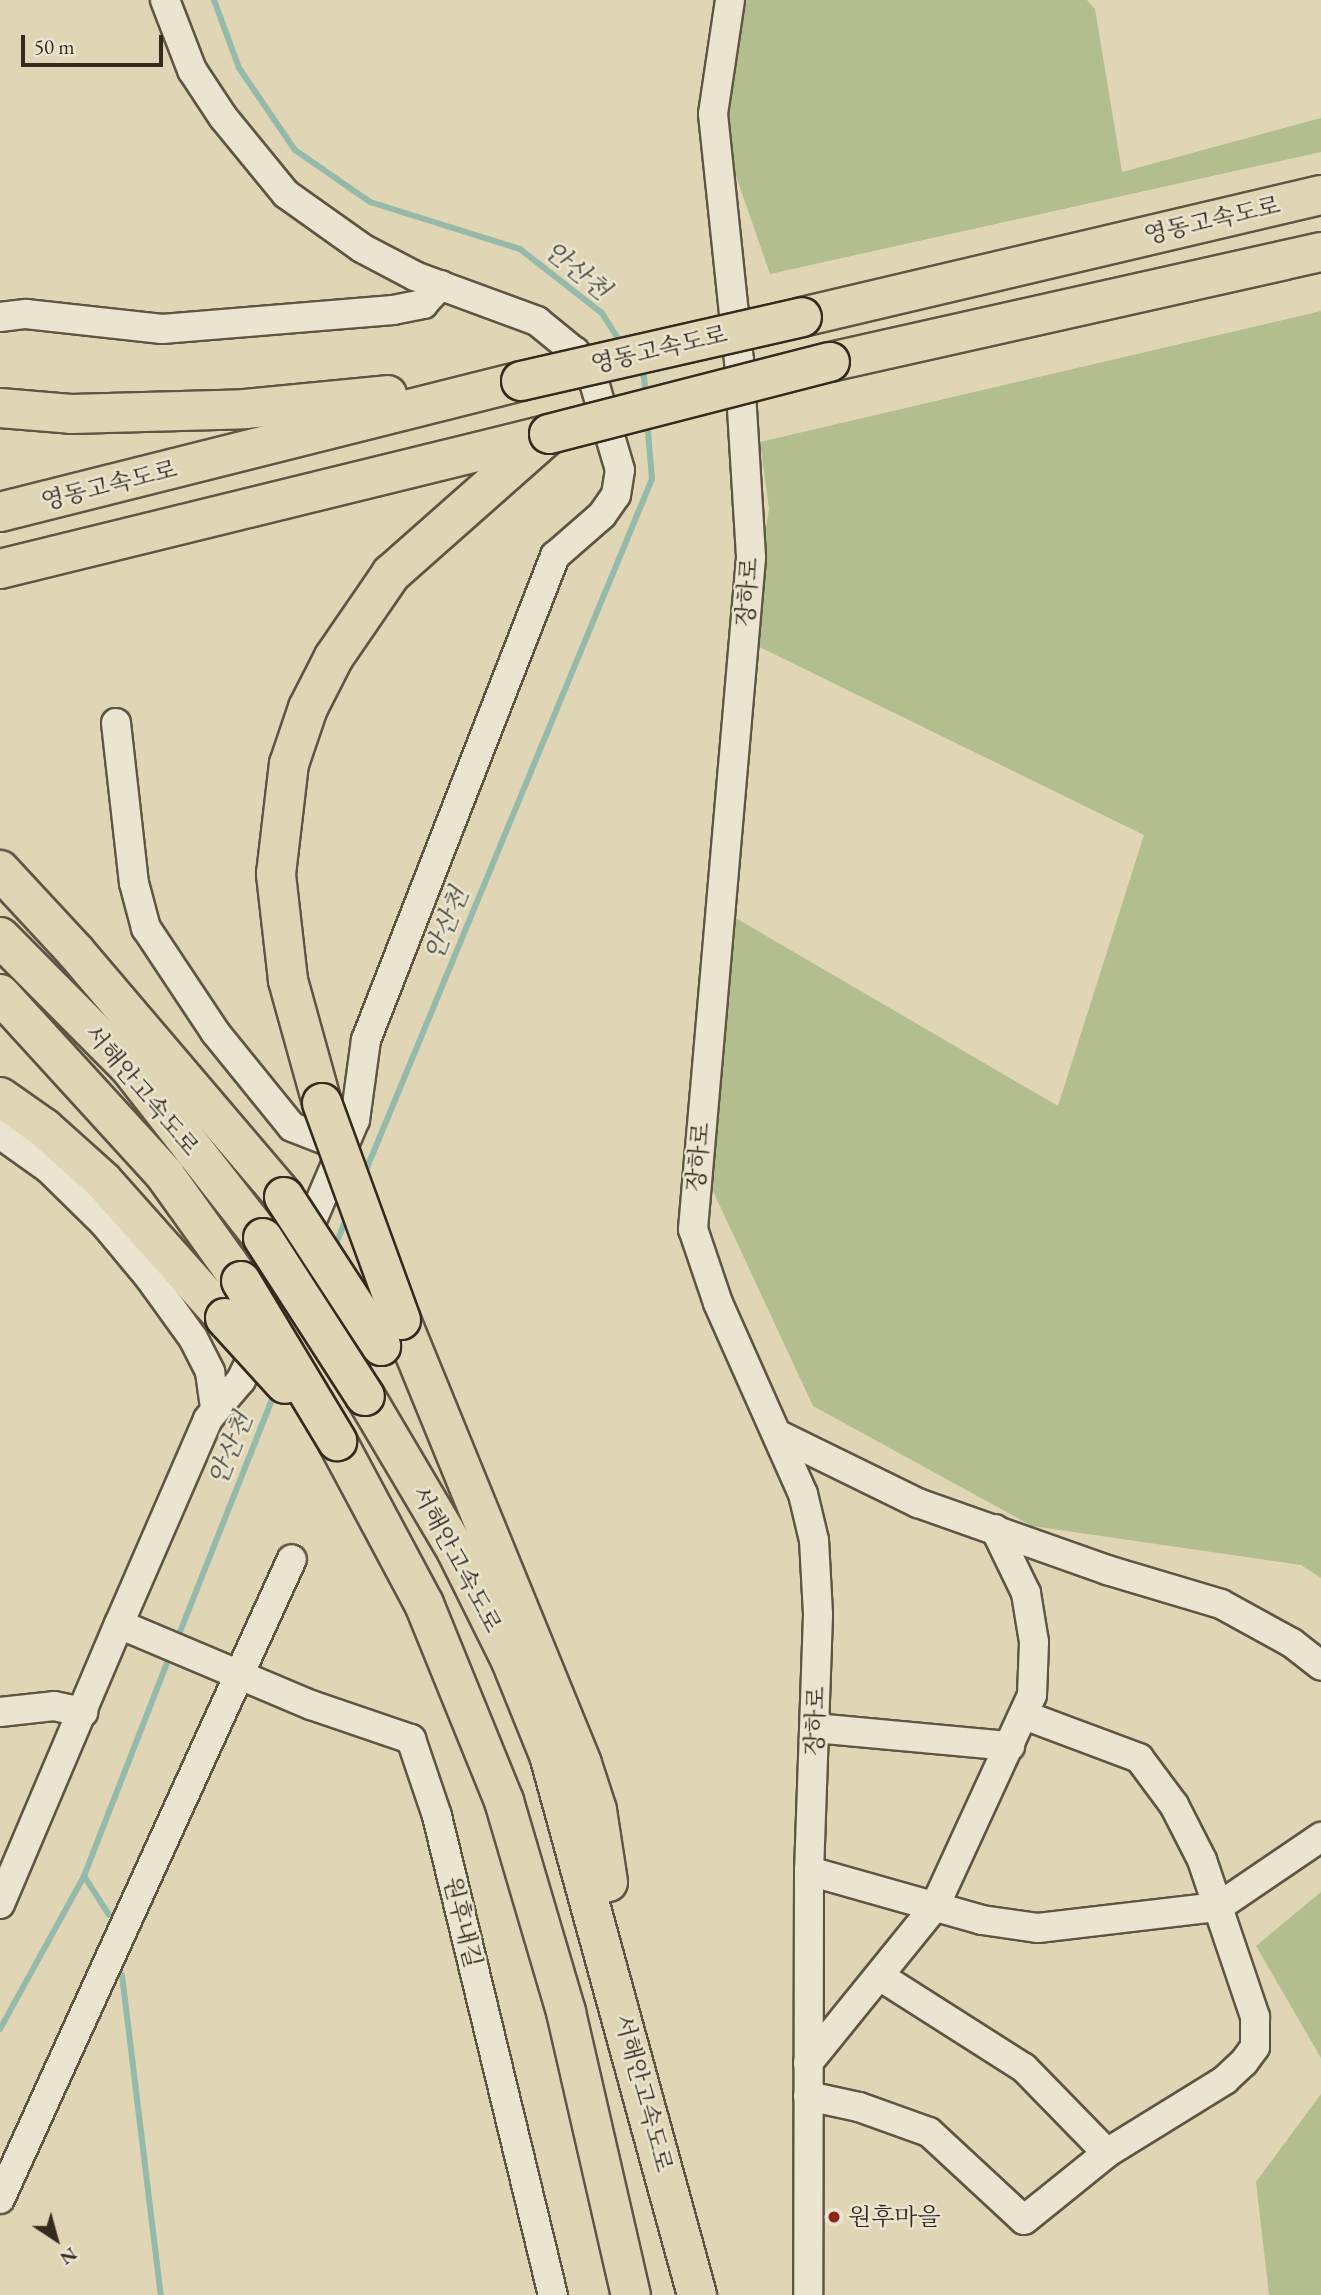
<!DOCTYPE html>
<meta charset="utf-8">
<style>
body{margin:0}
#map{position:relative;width:1321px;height:2295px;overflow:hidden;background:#e0d6b6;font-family:"EB Garamond","Noto Serif KR",serif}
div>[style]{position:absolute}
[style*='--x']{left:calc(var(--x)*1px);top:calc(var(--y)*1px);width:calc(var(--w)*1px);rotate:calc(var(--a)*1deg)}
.green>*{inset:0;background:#b2be8e}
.stream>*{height:6px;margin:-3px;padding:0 3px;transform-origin:3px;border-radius:3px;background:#95baa9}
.roads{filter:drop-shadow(2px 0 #5f5543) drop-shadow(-2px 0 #5f5543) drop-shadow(0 2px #5f5543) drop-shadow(0 -2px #5f5543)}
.minor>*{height:28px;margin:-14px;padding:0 14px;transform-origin:14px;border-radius:14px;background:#ebe4d0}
.highway>*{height:38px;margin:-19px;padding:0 19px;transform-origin:19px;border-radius:19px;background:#e0d6b6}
.bridges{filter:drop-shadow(2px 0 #342a1d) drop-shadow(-2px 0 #342a1d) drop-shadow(0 2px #342a1d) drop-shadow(0 -2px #342a1d)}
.highway-bridge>*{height:38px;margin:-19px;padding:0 19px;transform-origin:19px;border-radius:19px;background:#e0d6b6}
.dots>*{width:19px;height:19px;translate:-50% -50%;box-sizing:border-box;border:4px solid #ebe4d0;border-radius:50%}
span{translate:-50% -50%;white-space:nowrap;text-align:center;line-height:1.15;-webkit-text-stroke:5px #ebe4d0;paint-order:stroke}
.street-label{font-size:24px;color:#342a1d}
.poi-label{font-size:24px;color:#342a1d}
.left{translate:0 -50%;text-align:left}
.water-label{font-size:26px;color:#4c4e40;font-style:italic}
.north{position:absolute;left:21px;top:2204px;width:70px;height:70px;-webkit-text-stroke:5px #ebe4d0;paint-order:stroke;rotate:144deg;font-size:19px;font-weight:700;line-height:28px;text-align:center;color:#342a1d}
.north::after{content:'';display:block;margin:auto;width:24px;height:32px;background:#342a1d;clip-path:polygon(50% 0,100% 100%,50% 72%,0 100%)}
.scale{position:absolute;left:21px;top:35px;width:142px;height:32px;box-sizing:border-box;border:4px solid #342a1d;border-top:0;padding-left:9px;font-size:21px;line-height:24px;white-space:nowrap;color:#342a1d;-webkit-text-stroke:5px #ebe4d0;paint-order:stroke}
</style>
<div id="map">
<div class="green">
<i style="clip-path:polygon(735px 0,1087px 0,1095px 9px,1122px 172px,1321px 118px,1321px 152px,770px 274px,717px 121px)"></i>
<i style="clip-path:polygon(1321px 311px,1321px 1578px,1301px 1565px,1032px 1526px,813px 1406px,699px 1161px,715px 906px,1058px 1106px,1144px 835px,747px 641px,769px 509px,760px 442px)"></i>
<i style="clip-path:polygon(1321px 1892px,1321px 2058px,1256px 1946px)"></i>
<i style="clip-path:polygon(1321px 2094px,1321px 2295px,1269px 2295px,1256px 2182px)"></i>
</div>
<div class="stream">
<i style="--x:214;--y:0;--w:72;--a:69.8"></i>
<i style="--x:239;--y:68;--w:99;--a:55.7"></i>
<i style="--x:295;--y:150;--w:91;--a:34.7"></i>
<i style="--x:370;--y:202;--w:157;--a:17.4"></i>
<i style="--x:520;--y:249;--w:104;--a:38"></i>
<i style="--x:602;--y:313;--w:39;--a:58"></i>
<i style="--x:637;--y:366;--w:13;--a:58"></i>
<i style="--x:644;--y:377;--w:18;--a:84"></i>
<i style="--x:364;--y:1175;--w:753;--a:-67.52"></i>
<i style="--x:652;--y:479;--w:59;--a:-94.8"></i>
<i style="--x:334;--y:1249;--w:35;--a:-68"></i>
<i style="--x:176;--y:1642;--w:269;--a:-68.4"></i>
<i style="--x:84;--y:1876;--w:46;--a:57.3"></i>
<i style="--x:122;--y:1975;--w:322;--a:83.1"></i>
<i style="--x:0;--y:2029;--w:175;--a:-61.2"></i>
<i style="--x:84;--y:1876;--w:237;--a:-68.7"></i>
</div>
<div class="roads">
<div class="minor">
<i style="--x:730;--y:0;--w:115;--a:98.5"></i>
<i style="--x:713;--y:114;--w:247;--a:84"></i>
<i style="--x:739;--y:360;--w:198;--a:86.5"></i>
<i style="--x:751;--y:558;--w:674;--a:94.94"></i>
<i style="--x:693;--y:1229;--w:78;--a:71.3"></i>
<i style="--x:718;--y:1303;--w:209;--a:66"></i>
<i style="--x:803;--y:1494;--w:47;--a:76.6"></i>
<i style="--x:814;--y:1540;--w:75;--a:86.9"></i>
<i style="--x:818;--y:1615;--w:256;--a:92"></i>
<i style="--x:809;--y:1871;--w:424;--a:90.1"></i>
<i style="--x:0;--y:317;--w:26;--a:-7"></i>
<i style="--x:26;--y:314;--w:137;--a:6.3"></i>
<i style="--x:162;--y:329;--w:232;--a:-4.7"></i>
<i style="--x:393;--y:310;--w:31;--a:-11"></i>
<i style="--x:423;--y:304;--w:26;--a:-47"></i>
<i style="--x:116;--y:723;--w:161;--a:83.6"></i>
<i style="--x:134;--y:883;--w:47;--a:75.1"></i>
<i style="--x:146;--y:928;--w:125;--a:56.4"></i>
<i style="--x:215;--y:1032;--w:122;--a:51"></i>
<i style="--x:292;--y:1127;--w:55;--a:21.4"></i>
<i style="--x:0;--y:1134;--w:60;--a:35.5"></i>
<i style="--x:49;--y:1169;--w:77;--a:44.5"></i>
<i style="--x:104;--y:1223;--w:70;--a:50.2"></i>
<i style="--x:149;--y:1277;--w:75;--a:54.2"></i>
<i style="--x:193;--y:1338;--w:38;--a:63"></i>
<i style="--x:210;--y:1372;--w:36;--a:82"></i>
<i style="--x:779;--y:1435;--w:155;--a:26.1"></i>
<i style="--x:918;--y:1503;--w:201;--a:19.5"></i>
<i style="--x:1107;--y:1570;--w:119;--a:16.6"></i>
<i style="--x:1221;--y:1604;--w:81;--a:28.8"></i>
<i style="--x:1292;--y:1643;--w:37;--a:38"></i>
<i style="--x:119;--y:1624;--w:223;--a:-66.5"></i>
<i style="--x:208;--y:1419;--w:51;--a:-49.8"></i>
<i style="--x:241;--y:1380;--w:52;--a:-63.9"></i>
<i style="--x:264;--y:1333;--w:232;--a:-66.9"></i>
<i style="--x:355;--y:1120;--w:81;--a:-82.2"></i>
<i style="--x:366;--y:1040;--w:520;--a:-68.67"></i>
<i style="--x:555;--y:556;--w:62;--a:-41.1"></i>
<i style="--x:602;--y:515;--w:24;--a:-55"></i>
<i style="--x:616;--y:495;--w:25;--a:-81"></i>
<i style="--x:620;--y:470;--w:92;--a:-106.5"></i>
<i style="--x:594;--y:382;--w:36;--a:-122"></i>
<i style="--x:575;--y:352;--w:49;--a:-140.8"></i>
<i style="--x:537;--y:321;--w:130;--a:-159.8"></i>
<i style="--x:415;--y:276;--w:60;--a:-152.2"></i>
<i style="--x:362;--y:248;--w:93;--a:-144.6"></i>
<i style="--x:286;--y:194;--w:99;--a:-129.3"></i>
<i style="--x:223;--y:117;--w:56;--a:-123.4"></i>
<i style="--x:192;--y:70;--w:75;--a:-111.1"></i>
<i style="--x:0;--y:1712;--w:54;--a:-6.3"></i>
<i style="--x:54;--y:1706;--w:30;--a:12"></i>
<i style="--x:1024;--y:1715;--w:123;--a:20.5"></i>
<i style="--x:1139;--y:1758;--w:59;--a:53.3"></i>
<i style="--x:1174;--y:1805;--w:62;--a:63"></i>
<i style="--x:1202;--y:1860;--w:166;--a:71.3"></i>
<i style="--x:1255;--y:2017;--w:30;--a:90"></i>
<i style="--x:1255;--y:2047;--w:19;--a:126"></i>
<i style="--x:1244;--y:2062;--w:26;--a:137"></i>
<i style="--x:1225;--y:2080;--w:139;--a:148.3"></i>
<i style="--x:815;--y:1728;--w:196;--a:5.3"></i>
<i style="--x:809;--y:1871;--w:180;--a:15.8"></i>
<i style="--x:982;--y:1920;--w:57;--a:8.1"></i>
<i style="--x:1038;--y:1928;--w:181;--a:-6.7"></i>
<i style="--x:1218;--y:1907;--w:125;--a:-34.2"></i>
<i style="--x:0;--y:1904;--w:304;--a:-67"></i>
<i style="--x:119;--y:1624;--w:208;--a:22.9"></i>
<i style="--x:311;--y:1705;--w:106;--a:18.8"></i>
<i style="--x:411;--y:1739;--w:81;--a:71.3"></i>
<i style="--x:437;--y:1816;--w:493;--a:76.4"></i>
<i style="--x:808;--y:2063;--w:202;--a:-51"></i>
<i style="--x:935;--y:1906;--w:232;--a:-65.3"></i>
<i style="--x:1032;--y:1695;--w:53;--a:-87.8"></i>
<i style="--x:1034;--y:1642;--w:50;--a:-99.3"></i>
<i style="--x:1026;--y:1593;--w:71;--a:-115.8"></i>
<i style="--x:808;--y:2096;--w:52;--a:12.2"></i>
<i style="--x:859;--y:2107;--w:74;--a:19.7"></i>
<i style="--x:929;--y:2132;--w:129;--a:42.8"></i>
<i style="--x:1024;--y:2220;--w:107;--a:-38.9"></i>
<i style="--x:1107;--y:2153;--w:119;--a:-134.3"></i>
<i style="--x:1024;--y:2068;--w:169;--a:-147.5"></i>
<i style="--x:0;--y:2199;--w:703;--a:-65.48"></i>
</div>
<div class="highway">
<i style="--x:802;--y:317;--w:533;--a:-13.23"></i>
<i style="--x:830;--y:362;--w:503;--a:-12.63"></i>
<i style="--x:0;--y:408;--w:71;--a:4.8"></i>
<i style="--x:71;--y:414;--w:174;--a:-1.6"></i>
<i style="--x:245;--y:409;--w:143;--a:-5.6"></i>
<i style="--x:0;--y:512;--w:537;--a:-14.11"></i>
<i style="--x:0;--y:569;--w:558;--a:-13.79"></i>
<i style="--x:0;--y:870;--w:110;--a:47.2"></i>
<i style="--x:75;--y:951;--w:323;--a:49.6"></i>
<i style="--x:0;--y:937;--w:185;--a:45.2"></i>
<i style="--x:130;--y:1068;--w:216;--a:52"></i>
<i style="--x:0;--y:994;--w:245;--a:47.6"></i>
<i style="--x:165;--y:1175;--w:130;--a:54.4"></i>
<i style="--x:0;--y:1097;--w:54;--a:35.2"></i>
<i style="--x:44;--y:1128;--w:79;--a:41.9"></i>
<i style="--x:103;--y:1181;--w:183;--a:48.3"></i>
<i style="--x:322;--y:1103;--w:128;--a:-105.5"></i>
<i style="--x:288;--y:980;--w:107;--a:-96.5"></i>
<i style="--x:276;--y:874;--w:111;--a:-83.3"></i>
<i style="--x:289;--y:764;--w:59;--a:-71.3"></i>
<i style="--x:308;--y:708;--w:57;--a:-63"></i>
<i style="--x:334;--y:657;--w:101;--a:-55.5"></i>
<i style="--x:391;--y:574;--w:211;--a:-41.5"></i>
<i style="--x:401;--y:1320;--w:479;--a:67.8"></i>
<i style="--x:582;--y:1764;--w:48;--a:71.9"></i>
<i style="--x:597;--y:1810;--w:73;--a:81.3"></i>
<i style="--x:365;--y:1396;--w:179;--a:59.4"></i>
<i style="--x:456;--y:1550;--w:124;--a:63.6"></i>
<i style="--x:511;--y:1661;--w:101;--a:68"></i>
<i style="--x:549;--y:1755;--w:560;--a:74.67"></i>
<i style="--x:337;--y:1441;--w:185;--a:61.9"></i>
<i style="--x:424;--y:1604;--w:213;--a:67.9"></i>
<i style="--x:504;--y:1801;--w:220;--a:73.6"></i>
<i style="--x:566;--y:2012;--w:290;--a:77.1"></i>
</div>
</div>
<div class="bridges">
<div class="highway-bridge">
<i style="--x:521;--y:381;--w:288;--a:-12.8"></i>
<i style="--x:549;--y:434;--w:290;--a:-14.4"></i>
<i style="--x:322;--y:1103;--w:231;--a:70"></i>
<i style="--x:284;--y:1197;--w:178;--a:56.9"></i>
<i style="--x:263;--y:1238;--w:188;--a:57.2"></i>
<i style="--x:241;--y:1281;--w:187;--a:59"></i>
<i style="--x:225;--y:1318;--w:89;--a:47.7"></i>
</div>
</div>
<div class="dots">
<i style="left:834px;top:2217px;background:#8f2418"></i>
</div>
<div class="street-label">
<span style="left:1212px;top:220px;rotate:-13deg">영동고속도로</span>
<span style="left:659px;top:349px;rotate:-13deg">영동고속도로</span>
<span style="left:109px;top:485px;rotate:-14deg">영동고속도로</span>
<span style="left:747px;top:592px;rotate:-86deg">장하로</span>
<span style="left:142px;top:1090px;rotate:50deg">서해안고속도로</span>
<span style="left:698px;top:1157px;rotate:-85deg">장하로</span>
<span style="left:457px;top:1559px;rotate:62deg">서해안고속도로</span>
<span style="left:815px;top:1721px;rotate:-88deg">장하로</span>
<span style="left:463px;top:1922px;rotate:76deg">원후내길</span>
<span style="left:644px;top:2093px;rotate:75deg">서해안고속도로</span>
</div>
<div class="poi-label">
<span class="left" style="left:848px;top:2217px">원후마을</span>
</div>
<div class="water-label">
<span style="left:577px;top:271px;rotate:39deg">안산천</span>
<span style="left:447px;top:924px;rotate:-68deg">안산천</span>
<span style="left:231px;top:1449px;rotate:-68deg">안산천</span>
</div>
<div class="north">N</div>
<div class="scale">50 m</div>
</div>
